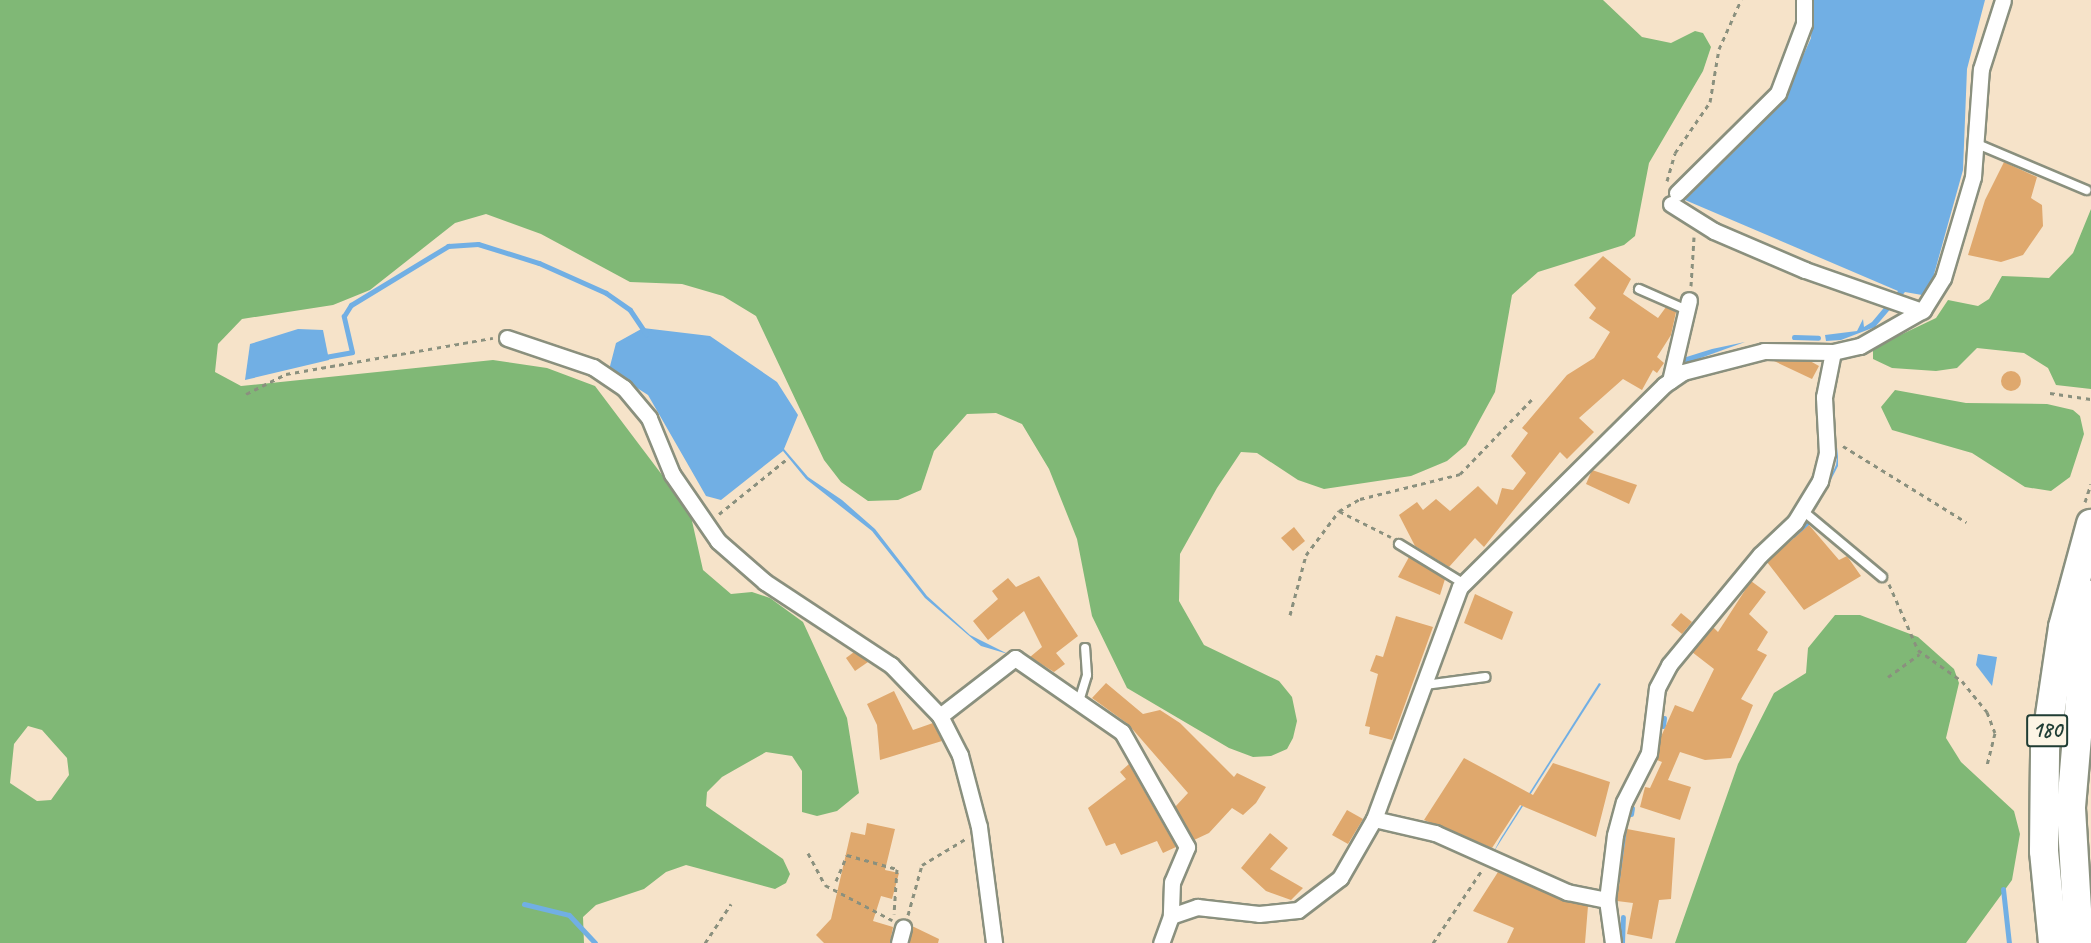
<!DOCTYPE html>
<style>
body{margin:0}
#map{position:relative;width:2091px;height:943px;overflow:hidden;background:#f6e3c9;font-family:Caveat,sans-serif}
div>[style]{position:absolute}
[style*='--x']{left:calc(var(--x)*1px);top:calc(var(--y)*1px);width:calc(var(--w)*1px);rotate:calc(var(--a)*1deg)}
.forest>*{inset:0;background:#80b876}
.water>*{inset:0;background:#71afe4}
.stream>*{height:5px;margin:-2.5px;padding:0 2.5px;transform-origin:2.5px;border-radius:2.5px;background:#71afe4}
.building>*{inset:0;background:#dfa86d}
.round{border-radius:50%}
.path>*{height:3px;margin-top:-1.5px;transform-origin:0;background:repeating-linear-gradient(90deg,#8a907e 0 4.5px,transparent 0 9px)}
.roads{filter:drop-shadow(2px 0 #8a907e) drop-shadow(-2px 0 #8a907e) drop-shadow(0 2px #8a907e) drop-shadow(0 -2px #8a907e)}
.lane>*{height:8px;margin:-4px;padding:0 4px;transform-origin:4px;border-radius:4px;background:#fff}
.street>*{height:15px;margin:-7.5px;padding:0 7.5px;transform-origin:7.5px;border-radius:7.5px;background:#fff}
.highway>*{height:28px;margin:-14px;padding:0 14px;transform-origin:14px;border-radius:14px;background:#fff}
span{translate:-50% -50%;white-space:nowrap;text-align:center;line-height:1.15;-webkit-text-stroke:6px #fcf5e5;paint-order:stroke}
.shield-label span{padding:2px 4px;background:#fcf5e5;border:2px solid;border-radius:4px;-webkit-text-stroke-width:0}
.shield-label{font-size:22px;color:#1f3d34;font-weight:700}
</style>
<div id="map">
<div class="forest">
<i style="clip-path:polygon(evenodd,0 0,1603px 0,1642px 37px,1671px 43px,1695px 31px,1703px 33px,1711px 47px,1703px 71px,1649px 163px,1635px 236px,1624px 245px,1538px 272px,1512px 295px,1495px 392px,1466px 445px,1447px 461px,1411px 476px,1324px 489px,1298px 480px,1257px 453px,1241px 452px,1217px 488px,1180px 554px,1179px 601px,1204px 645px,1279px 681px,1292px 697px,1297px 721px,1293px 738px,1287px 749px,1271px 756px,1253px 757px,1229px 748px,1127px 688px,1092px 616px,1077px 539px,1049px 469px,1022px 424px,996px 413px,967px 414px,934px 451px,921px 490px,898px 500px,868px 501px,841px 482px,824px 460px,756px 316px,723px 296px,682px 284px,630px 282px,541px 234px,486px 214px,455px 223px,370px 290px,333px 305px,242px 319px,218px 344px,215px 372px,241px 386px,493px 360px,547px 368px,595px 386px,690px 512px,703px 570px,731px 594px,752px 592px,770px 598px,803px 622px,847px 718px,859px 793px,837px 811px,817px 816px,802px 812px,802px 771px,792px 756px,766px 752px,722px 777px,707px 792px,706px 806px,783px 859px,790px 874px,786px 883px,775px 889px,686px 865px,666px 872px,644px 889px,596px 905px,583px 917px,584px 943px,0 943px,0 0,28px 726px,42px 730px,67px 758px,69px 775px,51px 800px,37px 801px,10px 783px,14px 744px,28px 726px)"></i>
<i style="clip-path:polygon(2091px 209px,2091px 389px,2056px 385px,2048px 368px,2024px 353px,1977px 348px,1957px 368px,1936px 371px,1892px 368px,1873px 359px,1873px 348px,1936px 318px,1948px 300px,1978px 306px,1989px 299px,2002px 276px,2049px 278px,2073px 253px)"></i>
<i style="clip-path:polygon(1895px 390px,1966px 403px,2047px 404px,2073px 410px,2080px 416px,2084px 434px,2070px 477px,2051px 491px,2025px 487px,1972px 453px,1892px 430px,1881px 407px)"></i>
<i style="clip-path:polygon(1835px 615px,1860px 615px,1918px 637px,1954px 669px,1959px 683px,1946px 738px,1961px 762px,2014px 811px,2020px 834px,2012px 880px,1966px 943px,1675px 943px,1738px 764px,1774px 693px,1806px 673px,1808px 648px)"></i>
</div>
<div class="water">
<i style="clip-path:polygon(1813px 0,1985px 0,1967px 69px,1963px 170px,1933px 278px,1922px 295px,1905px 292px,1875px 327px,1841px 340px,1826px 341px,1825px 335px,1857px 331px,1863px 319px,1864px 327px,1872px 322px,1898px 291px,1685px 200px,1781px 105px,1811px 38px)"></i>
<i style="clip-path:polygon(643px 328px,710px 336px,777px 382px,798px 415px,784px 449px,808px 477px,842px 500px,875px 529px,927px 596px,970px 635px,1008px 654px,981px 646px,925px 598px,872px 531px,806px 479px,783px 451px,721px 500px,706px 496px,648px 395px,609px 370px,616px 343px)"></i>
<i style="clip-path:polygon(298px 329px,323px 330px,329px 360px,245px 380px,250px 344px)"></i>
<i style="clip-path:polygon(1745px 342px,1684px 364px,1680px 359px,1712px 349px)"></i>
<i style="clip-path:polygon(1838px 447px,1838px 466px,1815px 511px,1836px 465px)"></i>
<i style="clip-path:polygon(1978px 654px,1997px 657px,1992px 686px,1976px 665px)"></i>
<i style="clip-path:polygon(1599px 683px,1601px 684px,1493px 853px,1501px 838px)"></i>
</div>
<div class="stream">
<i style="--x:1794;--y:337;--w:24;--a:2"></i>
<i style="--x:325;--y:357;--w:27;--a:-10"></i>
<i style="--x:352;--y:352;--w:37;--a:-103"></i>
<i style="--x:344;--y:316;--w:13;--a:-58"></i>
<i style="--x:351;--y:305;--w:114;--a:-31.3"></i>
<i style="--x:448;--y:246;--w:30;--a:-4"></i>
<i style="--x:478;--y:244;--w:64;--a:17.3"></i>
<i style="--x:539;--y:263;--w:73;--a:24.1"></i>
<i style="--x:606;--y:293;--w:29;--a:35"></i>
<i style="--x:630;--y:310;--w:29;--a:56"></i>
<i style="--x:1795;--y:535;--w:16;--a:-45"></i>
<i style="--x:1663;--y:726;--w:8;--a:-83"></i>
<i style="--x:1631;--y:814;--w:6;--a:-81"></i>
<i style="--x:1619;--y:879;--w:46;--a:-82.6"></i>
<i style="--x:2003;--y:889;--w:54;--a:83.7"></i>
<i style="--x:524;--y:904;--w:46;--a:13.7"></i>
<i style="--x:569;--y:915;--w:38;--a:47"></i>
<i style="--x:1622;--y:943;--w:26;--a:-88"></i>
</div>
<div class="building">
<i style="clip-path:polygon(2004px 162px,2037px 177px,2031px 198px,2042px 205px,2043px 226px,2023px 255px,2001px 262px,1968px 255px,1985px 200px)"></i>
<i style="clip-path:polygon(1603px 256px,1631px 279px,1623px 294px,1658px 318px,1666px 307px,1676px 312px,1671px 335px,1657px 357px,1664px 363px,1657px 373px,1653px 370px,1642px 390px,1623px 379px,1579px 418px,1594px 432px,1567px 459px,1560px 452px,1484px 547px,1475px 538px,1449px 567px,1415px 546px,1399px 515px,1417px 502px,1423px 510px,1436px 499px,1450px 511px,1478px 486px,1497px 505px,1502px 488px,1513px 490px,1526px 473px,1511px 456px,1528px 433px,1522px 428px,1567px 375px,1594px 358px,1610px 332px,1589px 318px,1596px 308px,1574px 285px)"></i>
<i style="clip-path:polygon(1774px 361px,1810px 361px,1819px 366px,1812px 379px)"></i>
<i class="round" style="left:2001px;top:371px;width:20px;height:20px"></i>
<i style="clip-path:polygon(1592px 470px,1637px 485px,1629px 504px,1586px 484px)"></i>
<i style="clip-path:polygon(1809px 525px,1839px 560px,1847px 556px,1861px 576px,1804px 610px,1767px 562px)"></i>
<i style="clip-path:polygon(1294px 527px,1305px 541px,1293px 551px,1281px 538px)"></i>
<i style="clip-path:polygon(1409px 557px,1445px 579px,1440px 595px,1398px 577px)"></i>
<i style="clip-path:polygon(1039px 576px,1078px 636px,1056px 653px,1065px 664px,1054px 672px,1030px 657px,1042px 647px,1024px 611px,988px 640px,973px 621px,998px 599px,992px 591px,1008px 578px,1016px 587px)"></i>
<i style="clip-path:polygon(1751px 581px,1766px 592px,1749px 614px,1768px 632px,1757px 650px,1767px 655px,1741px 699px,1753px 705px,1731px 758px,1705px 760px,1680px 752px,1668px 780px,1691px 787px,1680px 820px,1640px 807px,1645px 787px,1650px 788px,1662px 762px,1657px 760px,1660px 739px,1675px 705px,1693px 712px,1714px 669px,1692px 652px,1713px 627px,1718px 632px)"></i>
<i style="clip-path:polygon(1475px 594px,1513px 612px,1502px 640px,1464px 623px)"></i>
<i style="clip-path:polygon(1681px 613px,1692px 622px,1682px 634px,1671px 625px)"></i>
<i style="clip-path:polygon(1396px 616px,1433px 627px,1392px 740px,1369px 734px,1370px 727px,1365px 726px,1378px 674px,1370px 671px,1376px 655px,1383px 657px)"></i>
<i style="clip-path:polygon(854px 652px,868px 662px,855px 671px,846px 658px)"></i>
<i style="clip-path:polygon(1106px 683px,1143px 714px,1160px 710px,1180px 723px,1234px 777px,1237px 773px,1266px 787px,1256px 803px,1243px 815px,1232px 808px,1209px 833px,1194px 840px,1175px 807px,1188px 793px,1128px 724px,1092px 698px)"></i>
<i style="clip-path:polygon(894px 691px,913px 730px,933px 723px,942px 741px,880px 760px,877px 725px,867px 704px)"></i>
<i style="clip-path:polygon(1464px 758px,1533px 795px,1553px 763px,1610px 782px,1596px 837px,1520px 805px,1492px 848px,1424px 820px)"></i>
<i style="clip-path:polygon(1129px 764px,1176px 847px,1163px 853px,1157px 841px,1121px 855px,1115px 843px,1106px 846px,1088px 808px,1126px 779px,1120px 772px)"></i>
<i style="clip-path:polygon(1347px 810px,1363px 819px,1348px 844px,1332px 835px)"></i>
<i style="clip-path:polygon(867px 823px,895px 829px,885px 870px,899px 873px,892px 899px,881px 896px,873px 921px,893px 927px,890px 943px,824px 943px,816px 935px,831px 919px,851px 832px,865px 835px)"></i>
<i style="clip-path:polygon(1627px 829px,1675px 838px,1671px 899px,1659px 900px,1652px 939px,1627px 934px,1633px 903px,1617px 901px)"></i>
<i style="clip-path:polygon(1270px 833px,1288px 848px,1270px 869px,1303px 888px,1291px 900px,1266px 891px,1241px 868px)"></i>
<i style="clip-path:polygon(1498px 872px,1588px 906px,1585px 943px,1507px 943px,1514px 928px,1473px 911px)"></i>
<i style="clip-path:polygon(912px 926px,939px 939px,938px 943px,909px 943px)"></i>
</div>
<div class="path">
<i style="--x:1667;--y:181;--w:29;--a:-74"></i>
<i style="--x:1675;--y:153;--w:62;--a:-55.5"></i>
<i style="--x:1710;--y:102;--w:54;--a:-80.4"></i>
<i style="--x:1719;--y:49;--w:54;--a:-65.8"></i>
<i style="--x:1691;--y:286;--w:49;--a:-86.5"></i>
<i style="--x:2050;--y:393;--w:41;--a:8.3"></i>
<i style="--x:246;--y:394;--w:45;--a:-26.6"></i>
<i style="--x:286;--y:374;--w:210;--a:-9.9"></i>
<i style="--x:1843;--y:446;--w:145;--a:31.7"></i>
<i style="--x:2085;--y:502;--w:19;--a:-72"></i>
<i style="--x:1339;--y:511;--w:58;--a:26.6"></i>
<i style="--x:719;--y:514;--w:87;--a:-39"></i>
<i style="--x:1889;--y:584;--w:72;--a:66.3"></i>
<i style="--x:1918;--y:650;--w:54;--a:35.2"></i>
<i style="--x:1962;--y:681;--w:40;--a:51"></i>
<i style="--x:1987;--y:712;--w:22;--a:69"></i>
<i style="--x:1995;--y:733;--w:32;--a:104"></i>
<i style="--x:1290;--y:615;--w:62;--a:-75.1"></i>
<i style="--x:1306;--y:555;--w:55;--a:-53.1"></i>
<i style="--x:1339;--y:511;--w:24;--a:-30"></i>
<i style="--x:1360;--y:499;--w:103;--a:-14"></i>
<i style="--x:1460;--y:474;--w:108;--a:-46.1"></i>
<i style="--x:1888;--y:677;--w:39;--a:-36"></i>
<i style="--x:808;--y:853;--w:36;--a:62"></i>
<i style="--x:825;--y:885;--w:76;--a:27.6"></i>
<i style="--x:836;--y:881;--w:28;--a:-67"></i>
<i style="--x:847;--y:855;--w:52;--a:15.6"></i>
<i style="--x:897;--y:869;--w:45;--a:93.8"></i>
<i style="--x:908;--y:915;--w:52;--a:-74.4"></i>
<i style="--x:922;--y:865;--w:52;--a:-31"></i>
<i style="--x:705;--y:943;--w:47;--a:-56.3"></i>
<i style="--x:1433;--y:943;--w:88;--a:-56.1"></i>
</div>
<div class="roads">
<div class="lane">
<i style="--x:1975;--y:143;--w:121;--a:22.9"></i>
<i style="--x:1639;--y:289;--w:52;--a:23.6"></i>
<i style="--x:1803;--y:511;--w:103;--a:39.9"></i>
<i style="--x:1399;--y:544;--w:75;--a:31.4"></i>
<i style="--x:1425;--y:685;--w:61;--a:-7.6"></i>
<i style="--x:1080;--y:698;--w:24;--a:-73"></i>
<i style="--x:1087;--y:675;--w:27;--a:-94"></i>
</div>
<div class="street">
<i style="--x:1677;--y:193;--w:142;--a:-44.7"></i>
<i style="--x:1778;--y:93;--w:74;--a:-69.4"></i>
<i style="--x:1804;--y:24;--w:24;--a:-90"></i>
<i style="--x:1671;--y:204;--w:51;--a:32.1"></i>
<i style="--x:1714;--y:231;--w:99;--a:23.2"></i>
<i style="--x:1805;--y:270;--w:124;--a:19.3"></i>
<i style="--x:507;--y:338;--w:91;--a:18.6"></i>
<i style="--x:593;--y:367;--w:37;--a:34"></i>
<i style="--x:624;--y:388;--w:39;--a:50"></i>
<i style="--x:649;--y:418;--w:61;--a:67.7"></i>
<i style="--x:672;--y:474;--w:81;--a:55.5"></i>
<i style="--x:718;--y:541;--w:62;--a:41.1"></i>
<i style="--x:765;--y:582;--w:151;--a:33.4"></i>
<i style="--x:891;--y:665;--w:71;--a:46.1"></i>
<i style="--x:940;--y:716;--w:44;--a:62.9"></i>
<i style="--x:960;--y:755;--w:74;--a:75.2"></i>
<i style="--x:979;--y:827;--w:117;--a:82.6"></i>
<i style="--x:1670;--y:381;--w:83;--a:-76.8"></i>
<i style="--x:940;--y:716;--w:95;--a:-37.7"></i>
<i style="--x:1015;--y:658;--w:130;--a:34.7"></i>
<i style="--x:1122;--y:732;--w:132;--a:60.5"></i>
<i style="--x:1187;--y:847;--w:38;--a:113"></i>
<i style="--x:1172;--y:882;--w:34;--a:92"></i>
<i style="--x:1171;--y:916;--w:29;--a:110"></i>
<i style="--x:1374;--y:819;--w:63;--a:12.9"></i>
<i style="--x:1435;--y:833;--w:145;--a:24.1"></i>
<i style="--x:1567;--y:892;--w:41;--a:11.3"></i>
<i style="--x:1171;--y:916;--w:28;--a:-19"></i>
<i style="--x:1197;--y:907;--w:62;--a:6.4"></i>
<i style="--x:1259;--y:914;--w:39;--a:-6"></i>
<i style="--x:1298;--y:910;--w:53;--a:-37.3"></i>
<i style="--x:1340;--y:878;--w:68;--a:-60"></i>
<i style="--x:1374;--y:819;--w:247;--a:-69.7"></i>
<i style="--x:1460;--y:587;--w:287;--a:-44.7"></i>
<i style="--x:1664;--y:385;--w:23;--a:-34"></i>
<i style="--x:1683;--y:372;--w:84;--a:-14.5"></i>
<i style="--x:1764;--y:351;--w:69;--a:0.8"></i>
<i style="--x:1833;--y:352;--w:28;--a:-13"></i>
<i style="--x:1860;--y:346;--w:73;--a:-29.7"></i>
<i style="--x:1923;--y:310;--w:38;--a:-58"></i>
<i style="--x:1943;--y:278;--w:105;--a:-73.5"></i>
<i style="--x:1973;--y:177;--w:108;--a:-85.8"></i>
<i style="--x:1981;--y:69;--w:72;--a:-72.3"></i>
<i style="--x:899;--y:943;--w:16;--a:-75"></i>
<i style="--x:1613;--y:943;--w:43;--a:-97.9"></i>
<i style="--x:1607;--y:900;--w:65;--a:-83"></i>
<i style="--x:1615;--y:835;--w:34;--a:-75"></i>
<i style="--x:1624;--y:802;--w:55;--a:-63"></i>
<i style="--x:1649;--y:753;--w:65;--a:-83"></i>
<i style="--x:1657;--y:688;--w:26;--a:-62"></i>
<i style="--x:1669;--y:665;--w:143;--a:-50.4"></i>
<i style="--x:1760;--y:555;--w:48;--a:-43.3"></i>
<i style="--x:1795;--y:522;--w:48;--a:-58.6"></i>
<i style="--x:1820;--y:481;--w:29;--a:-76"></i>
<i style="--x:1827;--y:453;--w:56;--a:-93.1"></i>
<i style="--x:1824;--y:397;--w:46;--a:-78.7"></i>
</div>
<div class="highway">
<i style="--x:2053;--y:943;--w:92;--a:-95.6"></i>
<i style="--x:2044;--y:851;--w:102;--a:-89.4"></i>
<i style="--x:2045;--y:749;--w:123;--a:-81.6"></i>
<i style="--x:2063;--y:627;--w:107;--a:-74.8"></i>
<i style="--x:2079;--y:943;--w:136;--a:-93.4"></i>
<i style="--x:2071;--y:807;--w:213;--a:-85.1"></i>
</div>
</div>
<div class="shield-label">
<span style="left:2047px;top:731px">180</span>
</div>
</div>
